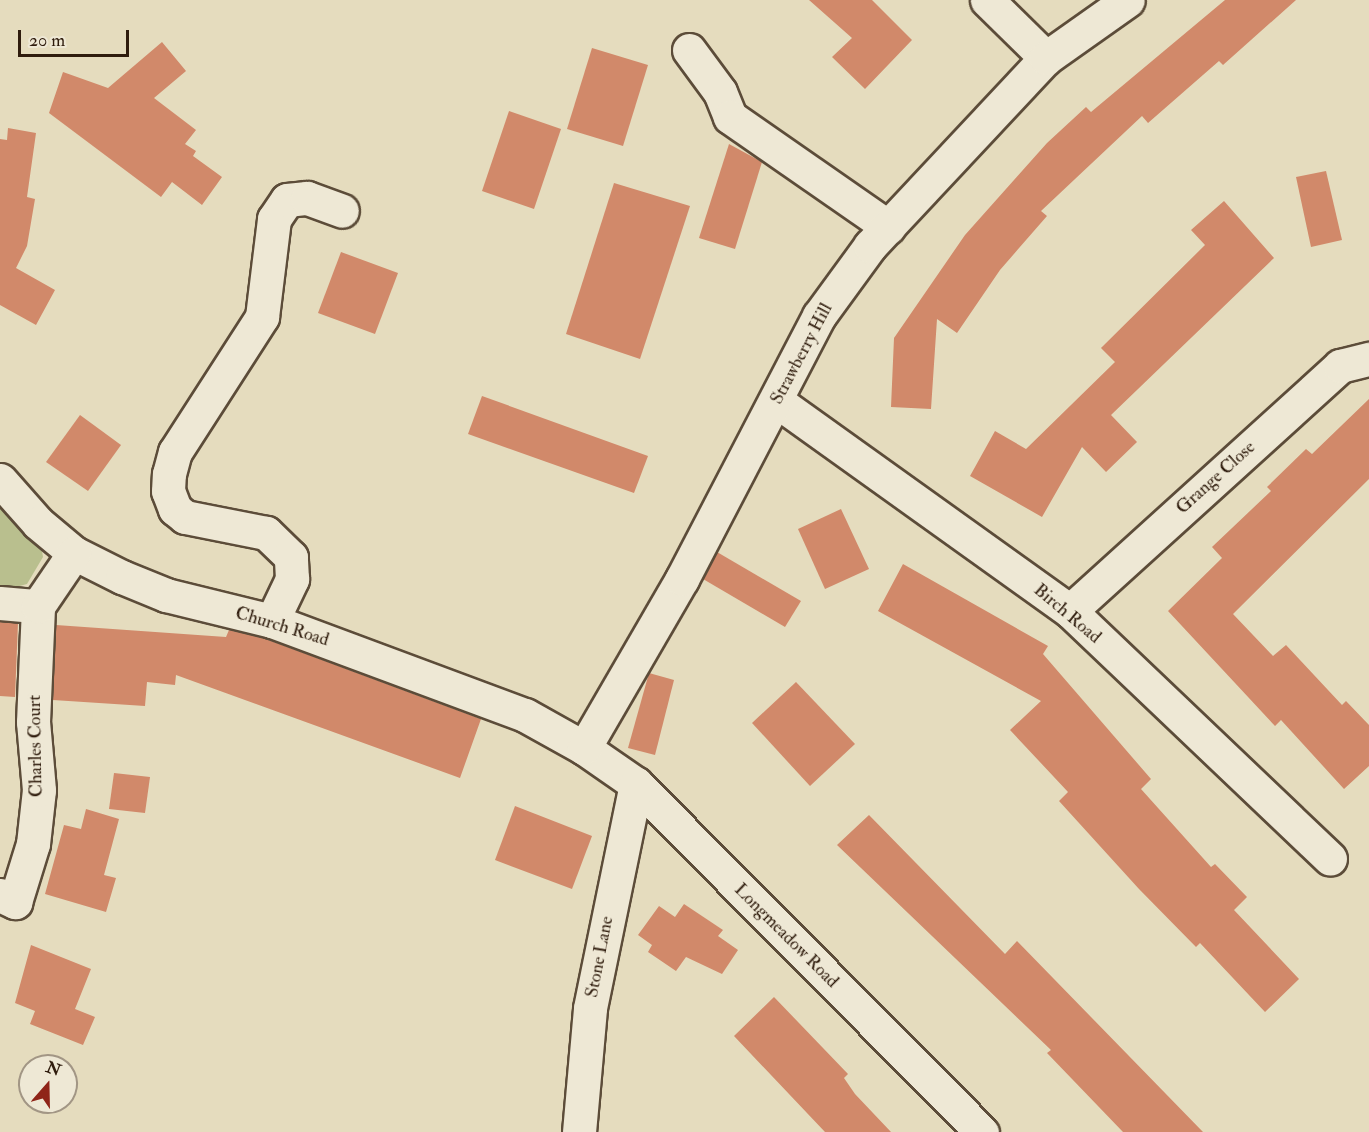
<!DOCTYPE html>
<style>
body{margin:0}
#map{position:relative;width:1369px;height:1132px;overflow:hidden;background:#e5dcbe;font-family:"IM FELL Double Pica",serif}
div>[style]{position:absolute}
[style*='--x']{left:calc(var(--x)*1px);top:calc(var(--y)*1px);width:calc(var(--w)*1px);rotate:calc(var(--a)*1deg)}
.green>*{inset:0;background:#b9bf8e}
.building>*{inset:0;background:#d1896a}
.roads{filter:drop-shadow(2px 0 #5c4c39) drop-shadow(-2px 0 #5c4c39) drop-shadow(0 2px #5c4c39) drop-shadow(0 -2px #5c4c39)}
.minor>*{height:33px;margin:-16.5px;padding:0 16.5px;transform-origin:16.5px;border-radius:16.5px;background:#eee8d5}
span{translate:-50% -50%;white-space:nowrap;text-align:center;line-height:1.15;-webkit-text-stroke:4.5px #eee8d5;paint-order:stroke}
.street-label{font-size:18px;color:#2f1c0d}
.north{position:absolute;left:18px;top:1054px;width:60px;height:60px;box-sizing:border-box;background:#eee8d5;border:2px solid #a29685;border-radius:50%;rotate:20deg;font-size:16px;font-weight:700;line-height:24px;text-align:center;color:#2f1c0d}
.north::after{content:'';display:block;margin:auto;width:21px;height:27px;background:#8f2418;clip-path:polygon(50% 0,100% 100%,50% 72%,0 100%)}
.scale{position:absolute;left:18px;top:30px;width:111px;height:27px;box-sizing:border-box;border:3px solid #2f1c0d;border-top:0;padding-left:8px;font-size:18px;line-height:21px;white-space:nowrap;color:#2f1c0d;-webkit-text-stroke:4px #eee8d5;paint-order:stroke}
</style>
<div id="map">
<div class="green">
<i style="clip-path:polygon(0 503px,41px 545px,43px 557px,27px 584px,4px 590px,0 590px)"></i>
</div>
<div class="building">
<i style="clip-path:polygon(809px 0,872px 0,912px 40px,865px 89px,832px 57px,852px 38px)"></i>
<i style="clip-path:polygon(1225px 0,1296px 0,1223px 65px,1219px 61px,1148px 123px,1142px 116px,1041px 211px,1047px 216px,1000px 270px,957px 333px,937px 319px,931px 409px,891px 407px,894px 338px,965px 235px,1047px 143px,1086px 107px,1091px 112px)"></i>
<i style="clip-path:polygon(162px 42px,186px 71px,154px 98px,196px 130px,185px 144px,196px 151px,193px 156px,222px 177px,202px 205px,172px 182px,161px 197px,49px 113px,63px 72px,108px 88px)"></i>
<i style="clip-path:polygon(592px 48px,648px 65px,623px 146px,567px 129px)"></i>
<i style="clip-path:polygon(509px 111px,561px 129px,534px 209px,482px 191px)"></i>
<i style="clip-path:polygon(8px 128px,36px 133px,27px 197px,35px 199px,27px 246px,16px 268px,55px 290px,36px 325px,0 305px,0 139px,7px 140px)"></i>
<i style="clip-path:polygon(729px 144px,762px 162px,735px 249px,699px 238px)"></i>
<i style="clip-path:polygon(1326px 171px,1342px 240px,1311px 247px,1296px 177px)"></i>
<i style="clip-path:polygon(614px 183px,690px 206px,640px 359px,566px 334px)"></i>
<i style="clip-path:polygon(1224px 201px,1274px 258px,1111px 415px,1137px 442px,1106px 472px,1082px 447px,1042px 517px,970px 476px,995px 431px,1026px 449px,1115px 362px,1101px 348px,1205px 245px,1191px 230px)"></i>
<i style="clip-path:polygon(341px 252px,398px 273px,375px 334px,318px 313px)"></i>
<i style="clip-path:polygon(482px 396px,648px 456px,634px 493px,468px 434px)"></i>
<i style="clip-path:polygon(1369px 399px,1369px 479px,1233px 614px,1273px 656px,1286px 645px,1342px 705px,1346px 701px,1369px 725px,1369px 766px,1344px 789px,1281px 720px,1275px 726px,1168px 611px,1222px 558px,1212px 547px,1271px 491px,1267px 487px,1306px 449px,1312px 454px)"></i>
<i style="clip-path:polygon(80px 415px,121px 445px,88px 491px,46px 462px)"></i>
<i style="clip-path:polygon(841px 509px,869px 569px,825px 589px,798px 529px)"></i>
<i style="clip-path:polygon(717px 552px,801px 601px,785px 627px,703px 579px)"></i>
<i style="clip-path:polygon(903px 564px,1048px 646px,1043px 654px,1151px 779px,1141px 789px,1211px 867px,1215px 864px,1247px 897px,1234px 910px,1299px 979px,1265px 1012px,1200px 943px,1196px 947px,1139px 889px,1059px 801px,1068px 792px,1010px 730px,1041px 701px,878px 611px)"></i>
<i style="clip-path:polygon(0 622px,18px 623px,15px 697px,0 696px)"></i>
<i style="clip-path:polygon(56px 625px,226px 637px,229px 630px,266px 639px,481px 719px,460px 778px,176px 675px,175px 685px,147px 682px,145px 706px,53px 700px)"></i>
<i style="clip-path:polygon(649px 673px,674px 680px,655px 755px,628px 748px)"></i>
<i style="clip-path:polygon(796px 682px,855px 744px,810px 786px,752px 723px)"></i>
<i style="clip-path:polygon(114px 773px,150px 777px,145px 813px,109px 809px)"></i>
<i style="clip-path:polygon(515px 806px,592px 836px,572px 889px,495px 860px)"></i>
<i style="clip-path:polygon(86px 809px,119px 819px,104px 875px,116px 878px,106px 912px,45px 894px,64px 825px,81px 829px)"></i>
<i style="clip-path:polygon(869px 815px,1005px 954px,1017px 941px,1203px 1132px,1123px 1132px,1047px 1053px,1051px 1050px,837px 845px)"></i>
<i style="clip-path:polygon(684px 904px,723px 930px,718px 936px,738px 950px,722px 974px,686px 957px,676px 971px,648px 952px,652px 945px,638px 935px,659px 906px,675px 917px)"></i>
<i style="clip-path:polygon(31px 945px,91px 969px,75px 1009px,95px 1017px,83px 1045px,30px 1024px,35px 1011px,15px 1003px)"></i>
<i style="clip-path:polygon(774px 997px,848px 1074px,844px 1078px,855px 1094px,891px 1132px,825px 1132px,734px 1036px)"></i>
</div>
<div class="roads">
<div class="minor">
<i style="--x:987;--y:0;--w:83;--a:44.5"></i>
<i style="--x:689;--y:50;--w:52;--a:53.6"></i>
<i style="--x:720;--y:92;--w:27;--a:68"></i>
<i style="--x:730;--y:117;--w:193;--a:34.8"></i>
<i style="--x:778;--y:402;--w:359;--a:35.6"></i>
<i style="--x:1070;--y:611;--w:359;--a:43.6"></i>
<i style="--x:0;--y:480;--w:57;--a:48.5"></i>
<i style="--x:38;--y:523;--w:47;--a:39.8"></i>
<i style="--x:74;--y:553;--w:54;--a:26.6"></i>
<i style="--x:122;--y:577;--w:48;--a:22.2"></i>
<i style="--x:166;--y:595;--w:109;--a:13.8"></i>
<i style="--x:272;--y:621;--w:270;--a:20.4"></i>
<i style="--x:525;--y:715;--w:68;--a:29.2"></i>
<i style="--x:584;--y:748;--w:63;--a:34.7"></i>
<i style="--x:636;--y:784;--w:491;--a:45.2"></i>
<i style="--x:0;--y:603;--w:38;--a:5"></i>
<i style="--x:1070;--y:611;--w:365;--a:-42.2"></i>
<i style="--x:1340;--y:366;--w:30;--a:-14"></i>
<i style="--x:272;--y:621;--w:47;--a:-64.5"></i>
<i style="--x:292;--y:579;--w:22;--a:-93"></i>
<i style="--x:291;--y:557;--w:35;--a:-136"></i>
<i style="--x:266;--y:533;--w:83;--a:-168.8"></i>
<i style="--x:185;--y:517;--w:13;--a:-141"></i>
<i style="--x:175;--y:509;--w:19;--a:-111"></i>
<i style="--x:168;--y:491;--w:17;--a:-87"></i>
<i style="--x:169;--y:474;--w:23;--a:-75"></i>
<i style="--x:175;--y:452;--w:161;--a:-57.2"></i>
<i style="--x:262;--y:317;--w:99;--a:-83"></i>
<i style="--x:274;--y:219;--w:23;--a:-56"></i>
<i style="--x:287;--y:200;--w:20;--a:-6"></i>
<i style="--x:307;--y:198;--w:37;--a:20"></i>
<i style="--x:584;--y:748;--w:195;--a:-59.9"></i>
<i style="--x:682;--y:579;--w:297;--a:-62.5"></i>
<i style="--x:819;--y:316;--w:87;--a:-53.9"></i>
<i style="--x:870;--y:246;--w:258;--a:-46.9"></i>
<i style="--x:1046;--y:58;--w:100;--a:-35.3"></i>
<i style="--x:0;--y:895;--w:17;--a:25"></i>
<i style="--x:15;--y:902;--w:61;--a:-72.8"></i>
<i style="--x:33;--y:844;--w:54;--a:-83.7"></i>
<i style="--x:39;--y:790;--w:68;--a:-95"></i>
<i style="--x:33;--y:722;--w:116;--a:-87.5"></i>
<i style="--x:38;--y:606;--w:64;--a:-55.8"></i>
<i style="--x:579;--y:1132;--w:124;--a:-84.9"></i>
<i style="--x:590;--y:1008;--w:229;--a:-78.4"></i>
</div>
</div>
<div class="street-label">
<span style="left:802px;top:354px;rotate:-62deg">Strawberry Hill</span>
<span style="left:1216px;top:478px;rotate:-42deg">Grange Close</span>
<span style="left:1067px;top:614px;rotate:40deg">Birch Road</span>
<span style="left:282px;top:627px;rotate:17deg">Church Road</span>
<span style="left:36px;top:746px;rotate:-91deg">Charles Court</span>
<span style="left:786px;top:936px;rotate:45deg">Longmeadow Road</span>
<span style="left:600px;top:957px;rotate:-79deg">Stone Lane</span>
</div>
<div class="north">N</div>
<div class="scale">20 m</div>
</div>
